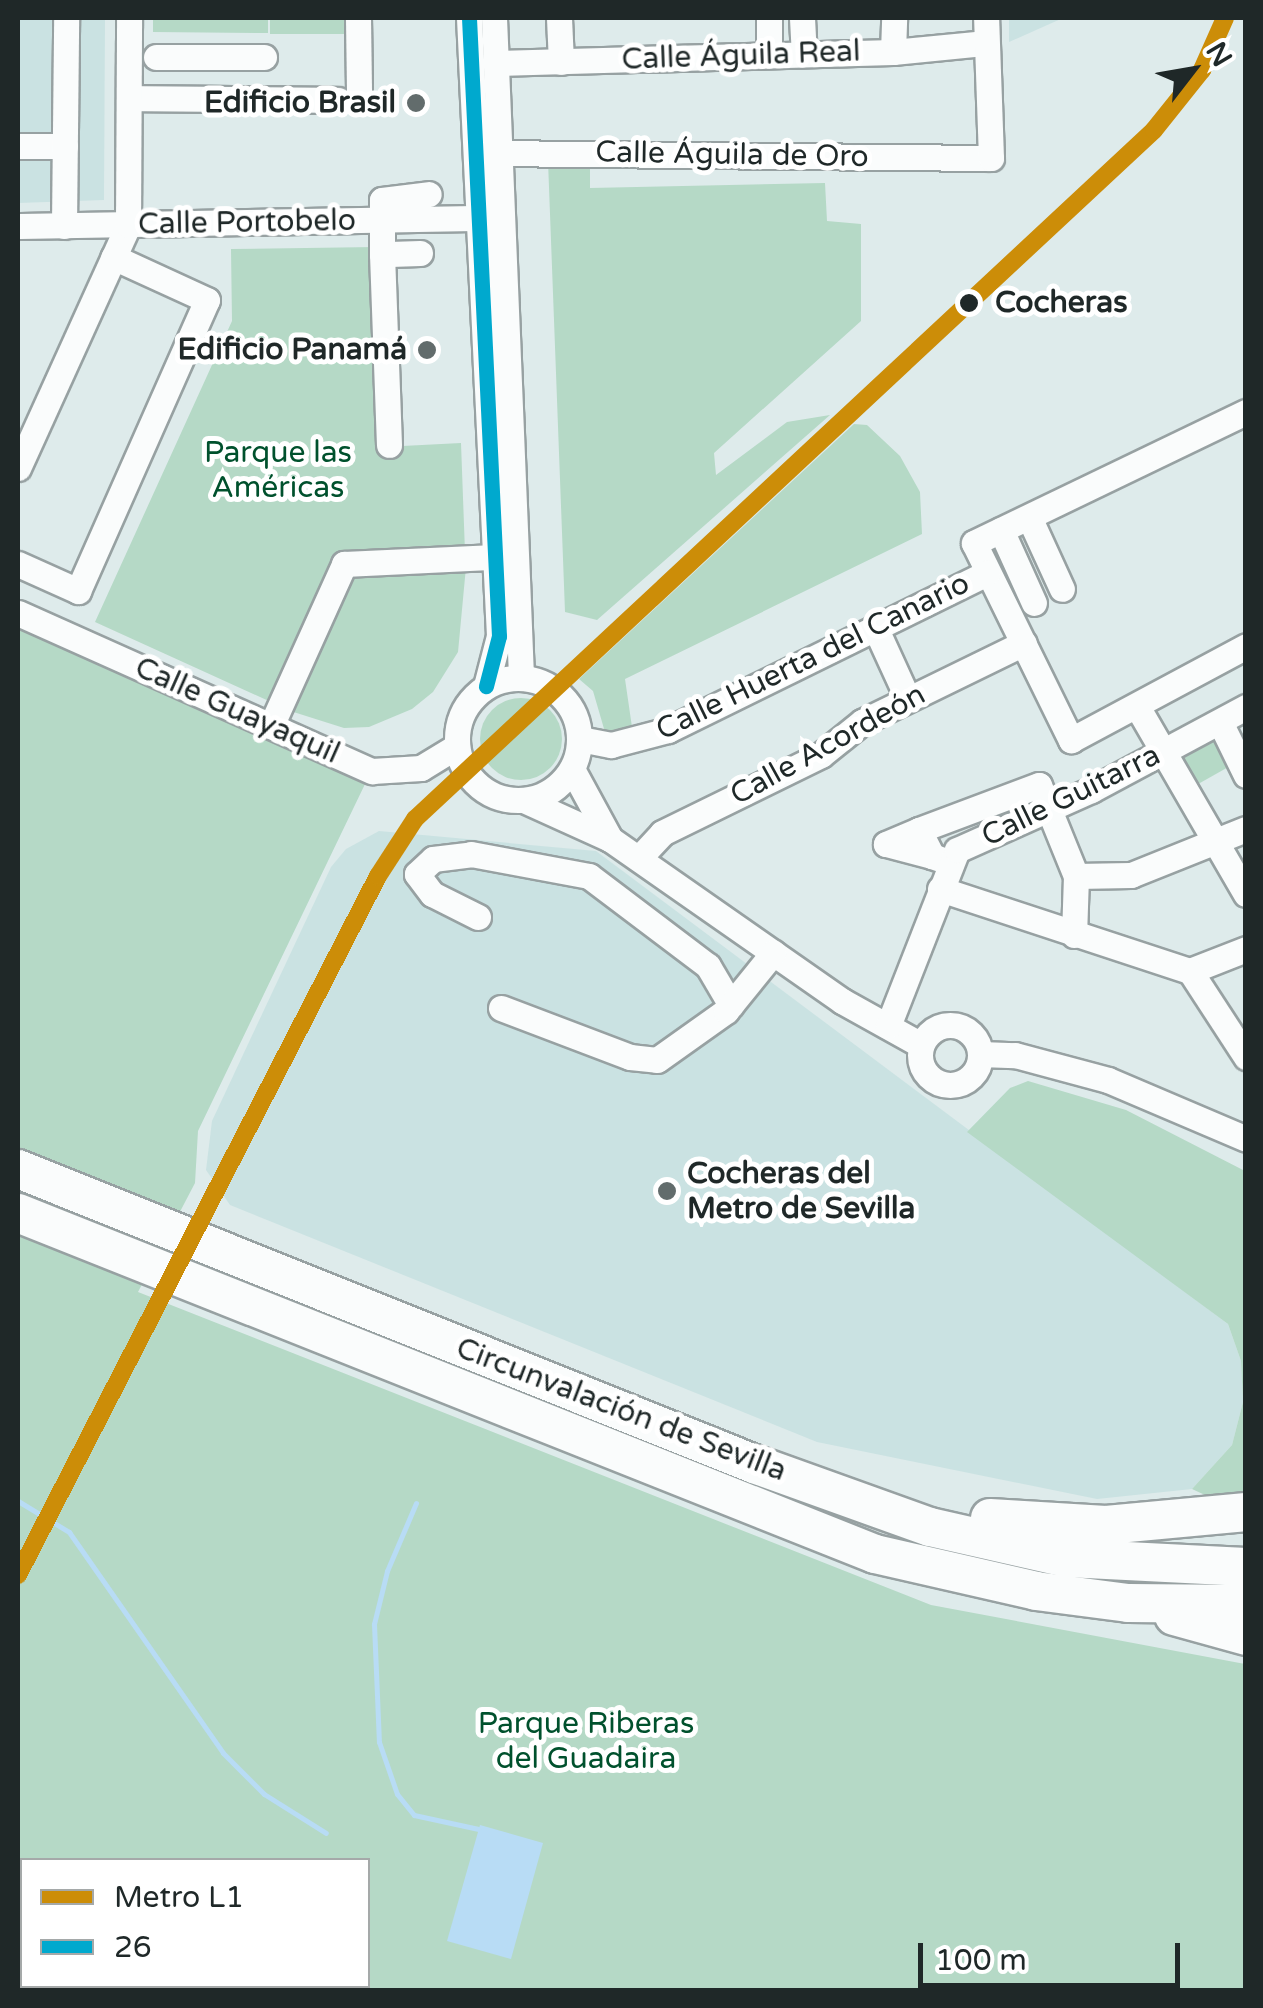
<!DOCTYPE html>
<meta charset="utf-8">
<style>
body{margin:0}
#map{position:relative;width:1263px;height:2008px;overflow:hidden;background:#deebeb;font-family:"Varela Round",sans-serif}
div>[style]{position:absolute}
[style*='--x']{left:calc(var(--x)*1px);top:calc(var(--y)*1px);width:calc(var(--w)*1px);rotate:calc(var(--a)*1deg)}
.built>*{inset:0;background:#cae2e2}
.green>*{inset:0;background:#b5d9c6}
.round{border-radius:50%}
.water>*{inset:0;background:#b8dcf5}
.stream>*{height:5px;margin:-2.5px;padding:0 2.5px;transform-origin:2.5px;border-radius:2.5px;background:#b8dcf5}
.roads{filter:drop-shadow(2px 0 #97a1a2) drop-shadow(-2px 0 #97a1a2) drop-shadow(0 2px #97a1a2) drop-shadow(0 -2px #97a1a2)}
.minor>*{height:25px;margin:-12.5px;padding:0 12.5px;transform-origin:12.5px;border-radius:12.5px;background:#fafcfc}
.minor>.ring{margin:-12.5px;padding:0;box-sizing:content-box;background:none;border:25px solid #fafcfc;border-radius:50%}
.highway>*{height:38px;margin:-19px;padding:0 19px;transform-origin:19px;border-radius:19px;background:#fafcfc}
.bus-1>*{height:15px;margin:-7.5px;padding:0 7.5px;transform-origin:7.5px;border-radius:7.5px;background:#00a9ce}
.metro-1>*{height:18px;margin:-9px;padding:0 9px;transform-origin:9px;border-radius:9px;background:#cc8d08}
.dots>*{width:28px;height:28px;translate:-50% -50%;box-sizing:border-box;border:5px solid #fff;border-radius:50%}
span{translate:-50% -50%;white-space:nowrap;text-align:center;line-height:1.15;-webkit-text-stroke:10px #fff;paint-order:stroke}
.street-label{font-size:30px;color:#1f2828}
.poi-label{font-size:30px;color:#1f2828;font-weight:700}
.right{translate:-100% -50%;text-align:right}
.left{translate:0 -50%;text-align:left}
.stop-label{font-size:30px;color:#1f2828;font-weight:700}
.park-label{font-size:30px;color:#00512d}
.frame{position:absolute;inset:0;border:20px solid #1f2828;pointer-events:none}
.legend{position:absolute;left:20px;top:1858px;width:350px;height:130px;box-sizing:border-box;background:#fff;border:2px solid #a5a9a9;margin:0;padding:12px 18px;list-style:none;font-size:30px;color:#1f2828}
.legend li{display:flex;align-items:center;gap:20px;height:50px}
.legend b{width:50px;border:2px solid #a5a9a9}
.north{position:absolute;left:1143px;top:20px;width:100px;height:100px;-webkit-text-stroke:8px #fff;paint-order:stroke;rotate:59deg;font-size:28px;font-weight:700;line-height:40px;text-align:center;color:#1f2828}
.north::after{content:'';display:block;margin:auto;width:35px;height:45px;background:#1f2828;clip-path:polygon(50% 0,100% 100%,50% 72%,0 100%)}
.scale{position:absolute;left:918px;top:1943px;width:262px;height:45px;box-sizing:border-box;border:5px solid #1f2828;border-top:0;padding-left:12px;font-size:30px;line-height:35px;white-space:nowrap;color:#1f2828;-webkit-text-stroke:8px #fff;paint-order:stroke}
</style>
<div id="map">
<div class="built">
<i style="clip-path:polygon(18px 18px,105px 18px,104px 200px,18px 203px)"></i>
<i style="clip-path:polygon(1009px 18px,1063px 18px,1009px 42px)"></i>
<i style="clip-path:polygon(379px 831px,596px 851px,1228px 1324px,1241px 1361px,1243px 1402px,1232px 1445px,1192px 1489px,1097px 1499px,817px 1442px,230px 1205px,206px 1170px,212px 1121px,331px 867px,346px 849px)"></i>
</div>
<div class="green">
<i style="clip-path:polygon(153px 18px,268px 18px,268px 33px,153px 32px)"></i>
<i style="clip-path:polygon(270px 18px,345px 18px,345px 34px,270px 34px)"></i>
<i style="clip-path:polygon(548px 161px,590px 163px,590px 188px,825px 183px,827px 221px,861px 224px,861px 321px,714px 453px,716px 475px,787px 422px,830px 415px,597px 620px,565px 612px)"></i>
<i style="clip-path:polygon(375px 247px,383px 447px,461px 443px,465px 552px,336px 556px,271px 702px,95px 622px,232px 321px,231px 249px)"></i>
<i style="clip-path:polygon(854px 424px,867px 425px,900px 456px,920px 492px,922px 534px,625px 679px,633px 734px,607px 739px,593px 691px,579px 679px)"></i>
<i style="clip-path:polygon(466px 567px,458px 652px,433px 692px,412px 709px,369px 727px,344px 728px,284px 709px,348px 574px)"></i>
<i style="clip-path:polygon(18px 623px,366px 782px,198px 1131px,195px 1183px,138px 1292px,931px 1605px,1245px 1664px,1245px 1990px,280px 1990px,278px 1986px,368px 1986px,368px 1860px,22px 1860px,22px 1880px,18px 1878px)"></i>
<i class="round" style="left:480px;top:698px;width:82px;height:82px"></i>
<i style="clip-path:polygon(1220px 722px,1239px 761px,1184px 792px,1163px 752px)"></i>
<i style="clip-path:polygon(1028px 1081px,1126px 1110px,1245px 1171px,1245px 1501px,1231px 1507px,1192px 1489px,1232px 1445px,1243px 1402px,1241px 1361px,1228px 1324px,967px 1132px,1010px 1088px)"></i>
</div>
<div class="water">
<i style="clip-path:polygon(480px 1825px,543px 1843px,511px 1959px,447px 1941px)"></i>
</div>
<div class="stream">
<i style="--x:18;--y:1501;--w:60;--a:31.3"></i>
<i style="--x:69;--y:1532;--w:269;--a:55.1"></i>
<i style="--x:223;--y:1753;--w:58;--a:45"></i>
<i style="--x:264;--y:1794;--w:73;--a:32.2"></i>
<i style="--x:416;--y:1503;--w:74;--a:113.1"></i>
<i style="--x:387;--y:1571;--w:55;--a:103.8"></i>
<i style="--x:374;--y:1624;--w:118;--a:87.6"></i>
<i style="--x:379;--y:1742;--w:55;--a:70.9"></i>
<i style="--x:397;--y:1794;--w:27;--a:51"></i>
<i style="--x:414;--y:1815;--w:66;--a:12.2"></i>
</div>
<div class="roads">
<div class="minor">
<i style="--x:358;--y:18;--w:74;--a:89.2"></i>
<i style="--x:469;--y:18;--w:619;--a:87.22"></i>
<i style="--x:499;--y:636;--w:52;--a:104.6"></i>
<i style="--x:494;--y:18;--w:660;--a:87.65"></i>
<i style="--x:559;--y:18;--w:44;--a:87.4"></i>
<i style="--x:769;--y:18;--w:34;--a:90"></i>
<i style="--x:802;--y:18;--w:36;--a:87"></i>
<i style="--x:893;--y:52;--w:34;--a:-88"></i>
<i style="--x:156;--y:57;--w:108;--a:0"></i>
<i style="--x:497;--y:63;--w:396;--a:-1.6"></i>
<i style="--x:893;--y:52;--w:91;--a:-5.6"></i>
<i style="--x:129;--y:98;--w:209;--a:0.5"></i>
<i style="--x:18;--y:146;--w:47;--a:0"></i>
<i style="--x:488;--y:153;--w:503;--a:0.57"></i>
<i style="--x:991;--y:158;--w:140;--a:-92"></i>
<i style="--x:18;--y:226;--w:458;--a:-1"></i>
<i style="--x:64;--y:226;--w:208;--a:-89.4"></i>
<i style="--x:420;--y:253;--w:38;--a:178"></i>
<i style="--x:382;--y:254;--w:54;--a:-90"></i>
<i style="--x:382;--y:200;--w:47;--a:-7.3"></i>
<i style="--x:382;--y:254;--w:191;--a:87.9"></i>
<i style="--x:1246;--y:412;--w:302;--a:154.3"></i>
<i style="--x:974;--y:543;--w:220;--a:63.8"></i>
<i style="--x:1071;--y:740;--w:199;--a:-28.2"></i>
<i style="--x:18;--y:468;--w:267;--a:-65.6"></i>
<i style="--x:128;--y:225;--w:207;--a:-89.7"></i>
<i style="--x:1029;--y:517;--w:79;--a:65.4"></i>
<i style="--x:1001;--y:530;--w:80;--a:65.7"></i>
<i style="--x:18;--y:564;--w:66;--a:24.2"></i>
<i style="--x:78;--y:591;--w:318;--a:-66.1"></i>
<i style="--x:207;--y:300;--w:103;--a:-155.4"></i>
<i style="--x:18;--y:613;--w:388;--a:24.1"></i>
<i style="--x:372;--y:771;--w:49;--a:-3.5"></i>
<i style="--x:421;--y:768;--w:42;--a:-31.4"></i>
<i style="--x:875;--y:627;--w:79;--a:65.4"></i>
<i class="ring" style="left:457px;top:678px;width:97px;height:97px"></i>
<i style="--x:1138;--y:708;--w:215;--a:59.9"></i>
<i style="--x:1220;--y:722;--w:59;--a:63.9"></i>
<i style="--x:271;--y:726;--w:178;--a:-65.7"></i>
<i style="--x:344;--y:564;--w:151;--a:-2.7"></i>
<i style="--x:580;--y:739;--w:32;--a:11"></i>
<i style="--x:611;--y:745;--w:59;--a:-14.7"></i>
<i style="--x:668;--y:730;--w:356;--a:-26.2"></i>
<i style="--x:572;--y:769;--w:80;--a:61.5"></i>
<i style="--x:524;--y:800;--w:94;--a:24.4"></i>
<i style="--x:610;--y:839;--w:283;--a:34.9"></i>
<i style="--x:842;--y:1001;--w:90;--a:29.1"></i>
<i style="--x:919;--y:830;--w:36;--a:157"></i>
<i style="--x:886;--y:844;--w:48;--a:14.6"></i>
<i style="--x:639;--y:858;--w:34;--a:-47"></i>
<i style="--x:662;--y:833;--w:177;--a:-26.1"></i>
<i style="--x:821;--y:755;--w:53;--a:-38.8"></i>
<i style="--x:862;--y:722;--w:180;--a:-26"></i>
<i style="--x:949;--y:862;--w:18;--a:-161"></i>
<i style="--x:932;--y:856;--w:29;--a:-117"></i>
<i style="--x:919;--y:830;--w:128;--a:-20.6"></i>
<i style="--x:1039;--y:785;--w:98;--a:67.9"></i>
<i style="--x:1076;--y:876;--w:59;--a:91.9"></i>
<i style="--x:1076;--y:876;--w:55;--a:-1"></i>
<i style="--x:1131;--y:875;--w:124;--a:-21.8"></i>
<i style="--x:940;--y:889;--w:263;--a:18.2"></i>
<i style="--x:1190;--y:971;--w:60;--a:-21.4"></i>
<i style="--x:478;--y:917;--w:51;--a:-153.4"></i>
<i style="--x:432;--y:894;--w:25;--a:-127"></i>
<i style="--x:417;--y:874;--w:22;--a:-43"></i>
<i style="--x:433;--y:859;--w:38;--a:-7"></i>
<i style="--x:471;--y:854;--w:120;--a:10.6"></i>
<i style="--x:589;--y:876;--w:149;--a:37.1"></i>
<i style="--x:708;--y:966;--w:45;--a:59.5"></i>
<i style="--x:1190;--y:971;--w:103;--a:56.9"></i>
<i style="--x:501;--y:1008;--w:138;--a:20.8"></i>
<i style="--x:630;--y:1057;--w:27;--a:6"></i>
<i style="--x:657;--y:1060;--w:85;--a:-35.4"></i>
<i style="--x:726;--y:1011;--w:75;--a:-51"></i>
<i class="ring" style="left:920px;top:1025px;width:35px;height:35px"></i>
<i style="--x:888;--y:1026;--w:189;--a:-68.6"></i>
<i style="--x:957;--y:850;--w:147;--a:-24.1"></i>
<i style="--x:1091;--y:790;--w:176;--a:-28.2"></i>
<i style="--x:980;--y:1054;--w:35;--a:2"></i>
<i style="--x:1015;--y:1055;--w:96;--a:15"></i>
<i style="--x:1108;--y:1080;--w:150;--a:23.1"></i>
</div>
<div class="highway">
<i style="--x:18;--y:1169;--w:793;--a:21.84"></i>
<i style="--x:754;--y:1464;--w:187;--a:19.7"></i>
<i style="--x:930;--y:1527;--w:140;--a:12.8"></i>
<i style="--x:1067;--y:1558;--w:179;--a:2.9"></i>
<i style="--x:18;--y:1213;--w:922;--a:21.7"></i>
<i style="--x:875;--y:1554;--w:165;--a:12.9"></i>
<i style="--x:1036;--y:1591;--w:93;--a:7.4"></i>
<i style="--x:1128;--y:1603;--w:118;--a:0.5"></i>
<i style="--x:990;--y:1518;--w:116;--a:3.5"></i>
<i style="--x:1106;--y:1525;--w:141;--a:-5.3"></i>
<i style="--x:1174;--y:1616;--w:75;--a:15.5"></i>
</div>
</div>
<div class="bus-1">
<i style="--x:469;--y:18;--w:619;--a:87.22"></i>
<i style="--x:499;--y:636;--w:52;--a:104.6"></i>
</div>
<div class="metro-1">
<i style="--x:18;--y:1575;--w:786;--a:-62.75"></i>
<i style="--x:378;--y:876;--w:68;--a:-57"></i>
<i style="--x:415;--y:819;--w:1010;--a:-42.99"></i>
<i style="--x:1154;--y:130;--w:77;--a:-51.3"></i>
<i style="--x:1202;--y:70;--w:57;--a:-66.1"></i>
</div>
<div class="dots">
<i style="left:416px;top:103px;background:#626c6c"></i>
<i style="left:969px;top:303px;background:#1f2828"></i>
<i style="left:427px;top:350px;background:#626c6c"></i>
<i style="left:667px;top:1191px;background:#626c6c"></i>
</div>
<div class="street-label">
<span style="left:741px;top:56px;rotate:-2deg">Calle Águila Real</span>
<span style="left:732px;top:155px;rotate:1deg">Calle Águila de Oro</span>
<span style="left:247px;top:223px;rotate:-1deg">Calle Portobelo</span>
<span style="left:813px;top:657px;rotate:-26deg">Calle Huerta del Canario</span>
<span style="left:237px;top:711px;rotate:24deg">Calle Guayaquil</span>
<span style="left:828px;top:745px;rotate:-29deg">Calle Acordeón</span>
<span style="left:1071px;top:796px;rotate:-26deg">Calle Guitarra</span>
<span style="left:621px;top:1410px;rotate:21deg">Circunvalación de Sevilla</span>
</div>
<div class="poi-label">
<span class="right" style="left:396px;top:103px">Edificio Brasil</span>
<span class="right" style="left:407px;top:350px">Edificio Panamá</span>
<span class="left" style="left:687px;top:1191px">Cocheras del<br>Metro de Sevilla</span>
</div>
<div class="stop-label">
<span class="left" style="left:995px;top:303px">Cocheras</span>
</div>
<div class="park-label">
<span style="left:278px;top:470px">Parque las<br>Américas</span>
<span style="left:586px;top:1741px">Parque Riberas<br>del Guadaira</span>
</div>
<div class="frame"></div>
<ul class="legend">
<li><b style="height:12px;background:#cc8d08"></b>Metro L1</li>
<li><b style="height:12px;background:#00a9ce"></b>26</li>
</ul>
<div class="north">N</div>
<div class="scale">100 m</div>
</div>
